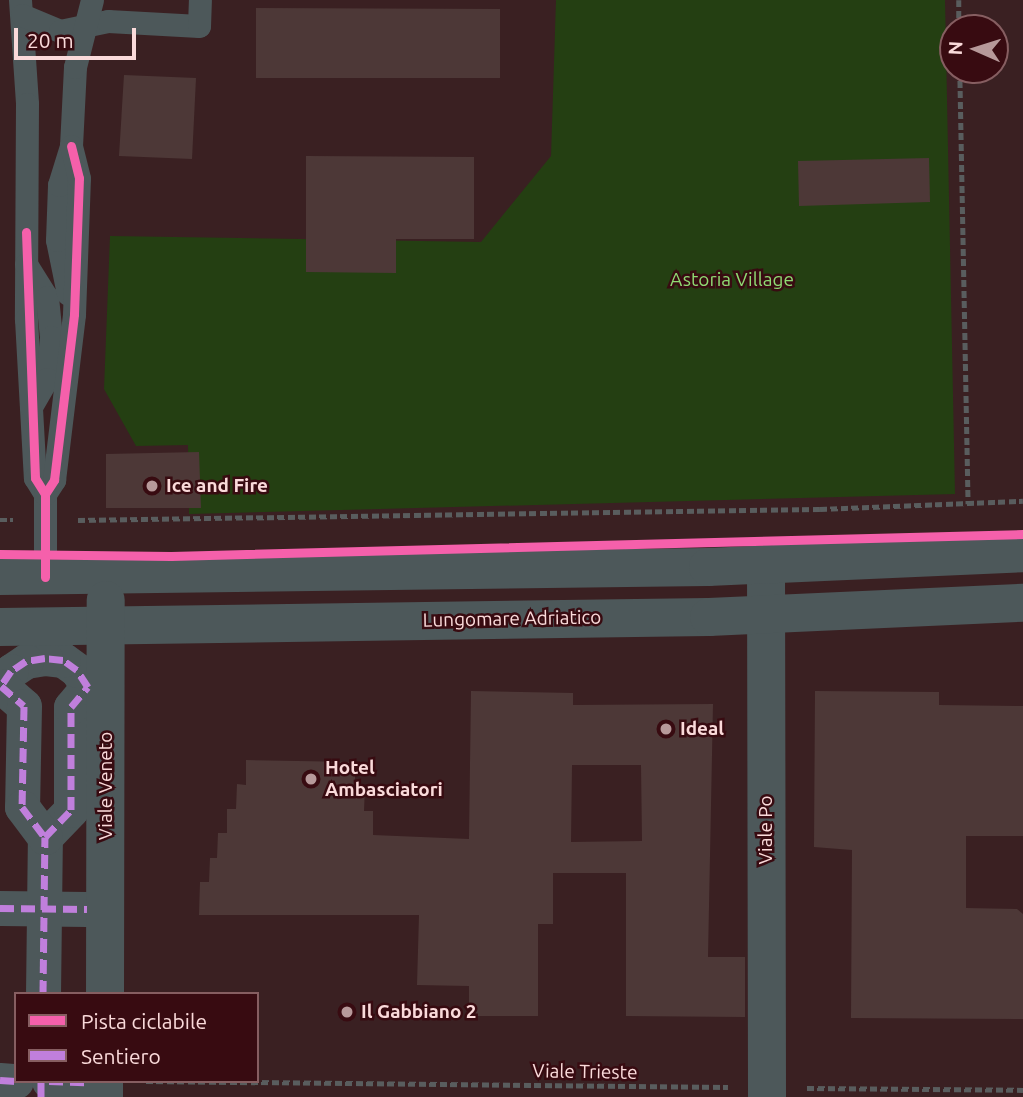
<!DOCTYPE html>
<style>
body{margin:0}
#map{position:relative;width:1023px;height:1097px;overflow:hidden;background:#3a2022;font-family:Ubuntu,sans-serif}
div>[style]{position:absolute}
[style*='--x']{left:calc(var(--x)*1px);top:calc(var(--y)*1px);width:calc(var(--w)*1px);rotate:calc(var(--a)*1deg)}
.green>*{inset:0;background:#243f12}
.building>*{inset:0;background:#4d3837}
.path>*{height:4.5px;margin-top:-2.25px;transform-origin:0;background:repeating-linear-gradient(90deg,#595d5e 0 7px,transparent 0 10.5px)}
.service>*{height:23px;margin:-11.5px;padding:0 11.5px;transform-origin:11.5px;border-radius:11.5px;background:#4d585a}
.pedestrian>*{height:35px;margin:-17.5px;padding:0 17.5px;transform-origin:17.5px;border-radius:17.5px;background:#4d585a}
.minor>*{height:38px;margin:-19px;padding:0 19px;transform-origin:19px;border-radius:19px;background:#4d585a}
.tertiary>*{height:38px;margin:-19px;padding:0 19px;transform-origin:19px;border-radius:19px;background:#4d585a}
.quiet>*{height:7px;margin-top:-3.5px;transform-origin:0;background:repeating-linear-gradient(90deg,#c07fdc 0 14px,transparent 0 21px)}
.cycleway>*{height:9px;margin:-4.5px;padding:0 4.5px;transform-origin:4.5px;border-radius:4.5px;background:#f560ab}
.dots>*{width:19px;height:19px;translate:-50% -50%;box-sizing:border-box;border:4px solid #380b11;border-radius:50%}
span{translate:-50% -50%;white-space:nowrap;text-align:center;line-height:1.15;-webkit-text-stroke:5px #380b11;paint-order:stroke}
.park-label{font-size:19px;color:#8fda73}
.poi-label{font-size:19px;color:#fadada;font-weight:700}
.left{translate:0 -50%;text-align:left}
.street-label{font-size:19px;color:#fadada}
.legend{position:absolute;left:14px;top:992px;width:245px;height:91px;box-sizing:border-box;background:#380b11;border:2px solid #865e61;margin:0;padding:9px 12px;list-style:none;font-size:21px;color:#fadada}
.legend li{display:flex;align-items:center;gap:14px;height:35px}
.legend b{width:35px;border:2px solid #865e61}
.north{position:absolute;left:939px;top:14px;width:70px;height:70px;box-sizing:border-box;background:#380b11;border:2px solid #865e61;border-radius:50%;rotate:273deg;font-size:19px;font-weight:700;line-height:28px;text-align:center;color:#fadada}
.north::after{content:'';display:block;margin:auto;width:24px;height:32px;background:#b7999a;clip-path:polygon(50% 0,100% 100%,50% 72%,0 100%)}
.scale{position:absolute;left:14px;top:28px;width:122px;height:32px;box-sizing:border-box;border:4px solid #fadada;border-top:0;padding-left:9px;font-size:21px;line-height:24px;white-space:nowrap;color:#fadada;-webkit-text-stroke:5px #380b11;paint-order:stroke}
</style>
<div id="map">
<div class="green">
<i style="clip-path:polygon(556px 0,945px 0,955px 494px,189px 514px,188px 445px,136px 446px,104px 389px,110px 236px,481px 242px,551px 156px)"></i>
</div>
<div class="building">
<i style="clip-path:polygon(256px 8px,500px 9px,500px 78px,256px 78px)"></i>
<i style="clip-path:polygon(124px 75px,196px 78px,192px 159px,119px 156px)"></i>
<i style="clip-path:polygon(306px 156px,474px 157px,474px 239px,396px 239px,396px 273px,306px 272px)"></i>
<i style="clip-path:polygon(929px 158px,930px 202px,799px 206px,798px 161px)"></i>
<i style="clip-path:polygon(199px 452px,201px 508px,106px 508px,106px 454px)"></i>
<i style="clip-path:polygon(evenodd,471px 691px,573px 693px,573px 705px,713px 704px,708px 957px,745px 957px,745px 1017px,626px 1016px,626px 873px,553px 873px,553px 924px,538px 924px,538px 1016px,469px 1016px,469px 986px,417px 985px,419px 915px,199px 915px,200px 882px,209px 882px,210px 858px,217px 858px,218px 833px,227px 833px,227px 809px,236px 809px,237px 784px,246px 785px,246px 760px,355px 762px,355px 785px,365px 786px,364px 811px,373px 811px,373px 835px,469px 839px,471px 691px,572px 765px,641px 765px,642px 841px,571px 842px,572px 765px)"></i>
<i style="clip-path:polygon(815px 691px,939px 692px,939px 705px,1023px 706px,1023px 836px,966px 836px,966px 908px,1017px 909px,1023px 914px,1023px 1019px,851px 1018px,852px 850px,814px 847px)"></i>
</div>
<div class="path">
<i style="--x:959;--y:0;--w:28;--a:90"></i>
<i style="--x:960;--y:70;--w:434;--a:88.9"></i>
<i style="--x:0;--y:520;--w:13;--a:0"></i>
<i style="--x:78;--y:520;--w:742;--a:-0.85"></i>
<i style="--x:820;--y:509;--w:203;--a:-2.3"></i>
<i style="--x:146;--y:1081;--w:582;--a:0.59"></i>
<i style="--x:807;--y:1088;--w:216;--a:0.5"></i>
</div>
<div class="service">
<i style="--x:20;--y:0;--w:104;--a:86.1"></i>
<i style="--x:27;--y:104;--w:215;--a:90.3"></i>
<i style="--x:26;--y:319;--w:159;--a:86.8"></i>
<i style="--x:35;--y:478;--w:19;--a:58"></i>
<i style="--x:22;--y:15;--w:41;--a:22.8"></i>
<i style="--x:60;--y:31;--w:49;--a:-11.8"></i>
<i style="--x:108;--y:21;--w:91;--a:3.1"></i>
<i style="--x:199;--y:26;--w:26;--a:-88"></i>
<i style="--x:26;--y:264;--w:39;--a:58"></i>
<i style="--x:47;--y:297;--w:40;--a:84.3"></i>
<i style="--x:51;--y:337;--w:42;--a:95.4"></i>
<i style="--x:47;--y:379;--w:32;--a:120"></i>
<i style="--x:68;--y:294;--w:55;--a:-101.5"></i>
<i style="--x:57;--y:240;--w:55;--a:-87.9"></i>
<i style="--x:59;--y:185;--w:41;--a:-72.9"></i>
<i style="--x:71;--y:146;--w:79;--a:-87.1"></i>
<i style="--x:75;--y:67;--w:69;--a:-75.8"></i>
<i style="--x:45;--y:577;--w:83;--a:-90"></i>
<i style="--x:45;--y:494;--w:17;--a:-57"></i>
<i style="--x:54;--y:480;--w:167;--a:-83.1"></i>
<i style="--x:74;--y:314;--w:136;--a:-87.9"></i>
<i style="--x:79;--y:178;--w:33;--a:-104"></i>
</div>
<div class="pedestrian">
<i style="--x:0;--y:908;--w:87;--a:0.7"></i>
<i style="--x:43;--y:994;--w:157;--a:-89.3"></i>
<i style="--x:45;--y:837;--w:37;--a:-46"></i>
<i style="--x:71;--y:810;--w:103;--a:-90"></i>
<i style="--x:71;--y:707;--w:26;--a:-50"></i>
<i style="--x:88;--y:687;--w:20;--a:-123"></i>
<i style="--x:77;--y:670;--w:17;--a:-144"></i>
<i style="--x:63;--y:660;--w:18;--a:-174"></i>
<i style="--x:45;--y:658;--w:19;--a:171"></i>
<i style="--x:26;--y:661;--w:18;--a:146"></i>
<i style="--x:11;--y:671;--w:18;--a:124"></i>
<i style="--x:1;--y:686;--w:30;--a:41"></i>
<i style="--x:24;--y:706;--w:101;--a:91.1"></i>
<i style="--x:22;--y:807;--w:38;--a:53"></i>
<i style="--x:0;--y:1080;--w:16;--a:4"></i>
<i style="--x:49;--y:1081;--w:36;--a:2"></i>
</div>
<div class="minor">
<i style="--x:766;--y:564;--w:533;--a:89.89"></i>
</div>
<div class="tertiary">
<i style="--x:0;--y:576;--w:708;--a:-0.73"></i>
<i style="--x:708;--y:567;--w:315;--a:-2.5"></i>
<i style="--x:0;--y:627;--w:709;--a:-0.81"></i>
<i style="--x:709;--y:617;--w:314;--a:-2.6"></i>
<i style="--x:105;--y:994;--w:394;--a:-89.9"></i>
<i style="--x:104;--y:1097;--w:16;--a:-90"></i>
</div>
<div class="quiet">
<i style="--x:0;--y:908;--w:87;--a:0.7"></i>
<i style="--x:43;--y:994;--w:157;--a:-89.3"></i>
<i style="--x:45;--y:837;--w:37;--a:-46"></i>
<i style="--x:71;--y:810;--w:103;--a:-90"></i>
<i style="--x:71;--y:707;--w:26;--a:-50"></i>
<i style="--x:88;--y:687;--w:20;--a:-123"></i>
<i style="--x:77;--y:670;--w:17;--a:-144"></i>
<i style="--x:63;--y:660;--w:18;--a:-174"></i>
<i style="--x:45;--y:658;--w:19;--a:171"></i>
<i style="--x:26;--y:661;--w:18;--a:146"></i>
<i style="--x:11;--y:671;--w:18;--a:124"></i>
<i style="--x:1;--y:686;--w:30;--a:41"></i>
<i style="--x:24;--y:706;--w:101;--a:91.1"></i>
<i style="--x:22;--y:807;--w:38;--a:53"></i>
<i style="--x:0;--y:1080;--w:16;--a:4"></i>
<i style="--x:49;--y:1081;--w:36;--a:2"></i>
<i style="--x:41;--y:1097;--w:16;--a:-90"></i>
</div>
<div class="cycleway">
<i style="--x:26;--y:232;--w:246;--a:87.9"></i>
<i style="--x:35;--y:478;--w:19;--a:58"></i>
<i style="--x:0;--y:554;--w:171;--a:0.7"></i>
<i style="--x:171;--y:556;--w:852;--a:-1.48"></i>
<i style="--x:45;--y:577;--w:83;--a:-90"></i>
<i style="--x:45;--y:494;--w:17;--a:-57"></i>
<i style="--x:54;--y:480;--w:167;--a:-83.1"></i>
<i style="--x:74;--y:314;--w:136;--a:-87.9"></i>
<i style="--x:79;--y:178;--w:33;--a:-104"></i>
</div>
<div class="dots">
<i style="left:152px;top:486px;background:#b7999a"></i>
<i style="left:666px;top:729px;background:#b7999a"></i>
<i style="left:311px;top:779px;background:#b7999a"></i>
<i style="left:347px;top:1012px;background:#b7999a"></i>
</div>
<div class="park-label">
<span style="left:732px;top:280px">Astoria Village</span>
</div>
<div class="poi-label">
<span class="left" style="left:166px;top:486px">Ice and Fire</span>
<span class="left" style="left:680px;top:729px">Ideal</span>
<span class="left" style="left:325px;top:779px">Hotel<br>Ambasciatori</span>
<span class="left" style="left:361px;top:1012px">Il Gabbiano 2</span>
</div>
<div class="street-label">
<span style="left:512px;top:619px;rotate:-1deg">Lungomare Adriatico</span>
<span style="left:106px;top:786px;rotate:-90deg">Viale Veneto</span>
<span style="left:766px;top:830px;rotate:-90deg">Viale Po</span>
<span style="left:585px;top:1072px;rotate:1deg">Viale Trieste</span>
</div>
<ul class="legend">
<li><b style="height:9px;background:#f560ab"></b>Pista ciclabile</li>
<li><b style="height:9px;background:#c07fdc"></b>Sentiero</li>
</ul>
<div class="north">N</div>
<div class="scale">20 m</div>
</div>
